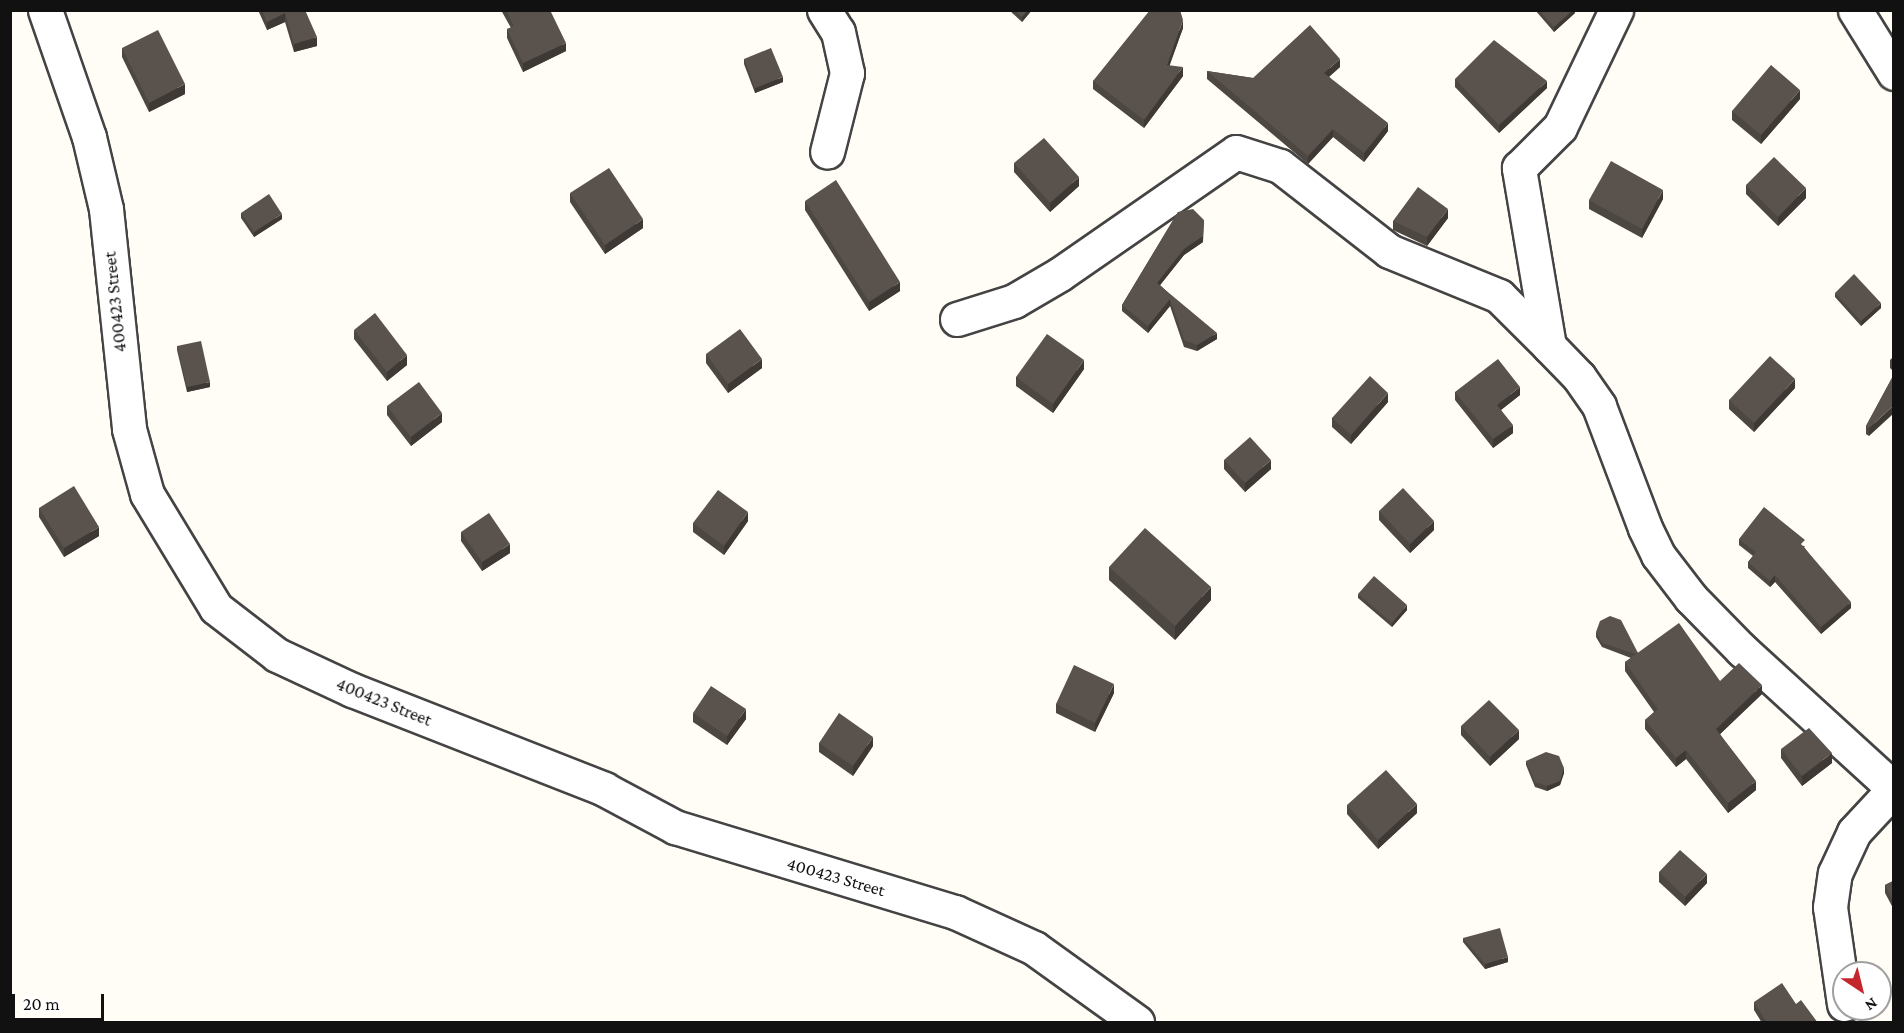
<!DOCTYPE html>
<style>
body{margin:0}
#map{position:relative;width:1904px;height:1033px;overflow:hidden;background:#fffdf5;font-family:"Crimson Pro",serif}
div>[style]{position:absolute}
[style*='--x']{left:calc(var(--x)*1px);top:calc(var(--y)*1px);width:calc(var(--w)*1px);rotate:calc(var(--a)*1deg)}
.roads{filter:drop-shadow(2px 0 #444) drop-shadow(-2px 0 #444) drop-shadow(0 2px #444) drop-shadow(0 -2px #444)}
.minor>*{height:33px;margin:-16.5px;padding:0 16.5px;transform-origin:16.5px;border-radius:16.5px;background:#fff}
.wall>*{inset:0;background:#4d4742}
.shaded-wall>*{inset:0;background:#3f3936}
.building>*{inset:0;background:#5a524d}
span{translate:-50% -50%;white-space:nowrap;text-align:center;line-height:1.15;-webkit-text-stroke:6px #fff;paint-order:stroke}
.street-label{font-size:18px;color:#111}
.frame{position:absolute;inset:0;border:12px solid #111;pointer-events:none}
.north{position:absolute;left:1832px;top:961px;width:60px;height:60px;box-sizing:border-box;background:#fff;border:2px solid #a0a0a0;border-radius:50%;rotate:145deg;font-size:16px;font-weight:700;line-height:24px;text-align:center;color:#111}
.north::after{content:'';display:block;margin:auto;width:21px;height:27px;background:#c4262e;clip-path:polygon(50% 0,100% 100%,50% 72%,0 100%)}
.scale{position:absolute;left:12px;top:994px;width:92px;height:27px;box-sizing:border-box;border:3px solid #111;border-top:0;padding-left:8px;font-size:18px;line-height:21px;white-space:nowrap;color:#111;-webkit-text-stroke:4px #fff;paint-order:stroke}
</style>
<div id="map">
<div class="roads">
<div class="minor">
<i style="--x:45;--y:10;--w:134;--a:70.9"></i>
<i style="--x:89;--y:137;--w:74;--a:76.7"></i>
<i style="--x:106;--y:209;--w:221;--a:84"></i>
<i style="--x:129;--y:429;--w:67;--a:74.5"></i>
<i style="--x:147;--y:494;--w:133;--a:58.8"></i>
<i style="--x:216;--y:608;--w:77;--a:37.6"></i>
<i style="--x:277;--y:655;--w:83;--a:25"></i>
<i style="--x:352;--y:690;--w:271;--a:21.4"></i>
<i style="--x:604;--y:789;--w:81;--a:28.2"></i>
<i style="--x:675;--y:827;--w:293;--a:16.9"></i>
<i style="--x:955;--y:912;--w:87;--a:24.5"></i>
<i style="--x:1034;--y:948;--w:127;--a:35.7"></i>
<i style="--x:824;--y:10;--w:26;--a:58"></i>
<i style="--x:838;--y:32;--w:42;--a:77.6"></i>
<i style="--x:847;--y:73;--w:81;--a:104.2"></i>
<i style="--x:1855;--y:10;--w:74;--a:58.2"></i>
<i style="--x:957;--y:319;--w:60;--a:-17.5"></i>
<i style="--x:1014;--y:301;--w:53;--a:-30.4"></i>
<i style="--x:1060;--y:274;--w:214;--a:-34.7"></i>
<i style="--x:1236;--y:152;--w:46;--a:17.7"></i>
<i style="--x:1280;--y:166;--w:138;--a:37.9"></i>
<i style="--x:1389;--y:251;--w:119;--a:22.2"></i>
<i style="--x:1499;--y:296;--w:71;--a:45"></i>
<i style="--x:1549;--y:346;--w:43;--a:45.9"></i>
<i style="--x:1579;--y:377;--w:35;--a:55"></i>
<i style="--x:1599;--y:406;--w:130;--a:69.3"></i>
<i style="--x:1645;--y:528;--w:30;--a:64"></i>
<i style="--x:1658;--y:555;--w:54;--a:52.5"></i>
<i style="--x:1691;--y:598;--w:73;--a:45.6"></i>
<i style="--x:1742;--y:650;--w:206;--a:42.4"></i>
<i style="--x:1549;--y:346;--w:181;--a:-99.6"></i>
<i style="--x:1519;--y:168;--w:58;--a:-45"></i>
<i style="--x:1560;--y:127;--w:130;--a:-64.4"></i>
<i style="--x:1844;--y:1004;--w:98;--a:-98.2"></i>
<i style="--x:1830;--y:907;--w:34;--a:-82"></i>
<i style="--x:1835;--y:873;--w:45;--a:-65.1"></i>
<i style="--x:1854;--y:832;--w:59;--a:-47.1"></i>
</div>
</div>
<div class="wall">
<i style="clip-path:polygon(258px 10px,305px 10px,317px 46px,294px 52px,285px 22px,267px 30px)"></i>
<i style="clip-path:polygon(501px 10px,544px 10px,566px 51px,523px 72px,507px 38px,507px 29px,511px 28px)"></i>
<i style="clip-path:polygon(1009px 10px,1032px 10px,1022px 22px)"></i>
<i style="clip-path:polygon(1535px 10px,1575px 10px,1575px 13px,1554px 32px)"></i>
<i style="clip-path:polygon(1183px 28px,1169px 65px,1183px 76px,1144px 128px,1093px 89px,1093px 81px)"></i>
<i style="clip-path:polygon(122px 48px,185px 94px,149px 112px,122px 57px)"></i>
<i style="clip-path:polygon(744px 59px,783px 82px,755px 93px,744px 64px)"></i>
<i style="clip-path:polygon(1340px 67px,1329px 77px,1388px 131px,1364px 162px,1333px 137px,1308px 164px,1207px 79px,1207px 71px,1253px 78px)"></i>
<i style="clip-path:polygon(1455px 79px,1547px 88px,1499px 133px,1455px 87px)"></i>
<i style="clip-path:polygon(1800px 99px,1761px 144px,1732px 120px,1732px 111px)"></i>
<i style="clip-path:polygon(1014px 163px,1079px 186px,1050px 212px,1014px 172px)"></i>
<i style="clip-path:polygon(1746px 185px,1806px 198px,1778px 226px,1746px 194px)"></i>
<i style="clip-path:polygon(570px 193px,643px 228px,605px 254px,570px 202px)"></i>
<i style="clip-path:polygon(1663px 199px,1642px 238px,1589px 209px,1589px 200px)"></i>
<i style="clip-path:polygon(805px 201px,900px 291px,869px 311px,805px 210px)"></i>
<i style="clip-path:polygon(1178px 212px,1203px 242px,1184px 255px,1160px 285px,1217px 339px,1197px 351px,1184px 347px,1170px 306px,1148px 333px,1122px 311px,1122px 305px)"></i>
<i style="clip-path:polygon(241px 213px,282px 219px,254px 237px,241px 218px)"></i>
<i style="clip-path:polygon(1448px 218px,1427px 246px,1393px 230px,1393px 221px)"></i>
<i style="clip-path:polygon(1835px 293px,1881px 308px,1861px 326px,1835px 297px)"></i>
<i style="clip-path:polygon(354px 330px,407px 365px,387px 381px,354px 339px)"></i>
<i style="clip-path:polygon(177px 346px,210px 387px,187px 392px,177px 350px)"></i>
<i style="clip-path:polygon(706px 354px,762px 368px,728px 393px,706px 363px)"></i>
<i style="clip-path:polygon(1893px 357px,1893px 371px,1890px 368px,1890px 360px)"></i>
<i style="clip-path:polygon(1084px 369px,1053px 413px,1016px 386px,1016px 377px)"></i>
<i style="clip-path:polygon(1893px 376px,1869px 436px,1866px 434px,1866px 426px)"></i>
<i style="clip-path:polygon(1795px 388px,1754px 432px,1729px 409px,1729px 400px)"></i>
<i style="clip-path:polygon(1455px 392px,1520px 395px,1501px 410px,1513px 433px,1493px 448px,1455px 400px)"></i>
<i style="clip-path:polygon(1388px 402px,1351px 444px,1332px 427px,1332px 418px)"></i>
<i style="clip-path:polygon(387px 406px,442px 422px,411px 446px,387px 415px)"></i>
<i style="clip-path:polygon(1224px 460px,1271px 469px,1245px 492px,1224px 469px)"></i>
<i style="clip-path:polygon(39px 508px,99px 536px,64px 557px,39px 517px)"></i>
<i style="clip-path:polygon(1379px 511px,1434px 530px,1410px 553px,1379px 520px)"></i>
<i style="clip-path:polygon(748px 521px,724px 555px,693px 532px,693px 523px)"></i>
<i style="clip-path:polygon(461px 532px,510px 553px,482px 571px,461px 541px)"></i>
<i style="clip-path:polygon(1739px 539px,1805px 546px,1804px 547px,1851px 608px,1821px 634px,1775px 582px,1770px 587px,1748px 568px,1748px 562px,1753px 556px,1739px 545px)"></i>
<i style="clip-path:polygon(1109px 567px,1211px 600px,1175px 640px,1109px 580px)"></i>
<i style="clip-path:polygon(1358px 594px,1407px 610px,1392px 627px,1358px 598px)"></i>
<i style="clip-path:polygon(1596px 632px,1638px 653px,1720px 681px,1762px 694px,1720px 734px,1756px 790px,1728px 813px,1686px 759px,1676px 767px,1645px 729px,1645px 720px,1654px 712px,1625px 671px,1625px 662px,1631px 658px,1602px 647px,1596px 637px)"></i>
<i style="clip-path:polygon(1114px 693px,1095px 732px,1056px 713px,1056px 704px)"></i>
<i style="clip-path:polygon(693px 713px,746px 719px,727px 745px,693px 722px)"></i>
<i style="clip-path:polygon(1461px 726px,1519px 739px,1490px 766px,1461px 735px)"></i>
<i style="clip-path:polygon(819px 743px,873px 746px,853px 776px,819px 752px)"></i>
<i style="clip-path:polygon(1781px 749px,1832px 763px,1802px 786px,1781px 758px)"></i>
<i style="clip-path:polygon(1526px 761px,1564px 773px,1560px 785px,1547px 791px,1535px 787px,1526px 765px)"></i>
<i style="clip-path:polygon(1347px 805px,1417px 813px,1378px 849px,1347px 814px)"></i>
<i style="clip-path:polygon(1659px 872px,1707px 883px,1685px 906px,1659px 882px)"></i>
<i style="clip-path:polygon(1893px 881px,1893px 908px,1885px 893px,1885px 885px)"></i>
<i style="clip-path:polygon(1463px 938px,1508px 962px,1485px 969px,1463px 942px)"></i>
<i style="clip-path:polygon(1754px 1002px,1796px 1004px,1818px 1023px,1762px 1023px,1754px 1010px)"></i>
</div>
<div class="shaded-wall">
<i style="clip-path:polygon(1028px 10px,1032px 10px,1022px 22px,1022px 17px)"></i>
<i style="clip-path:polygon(1573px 10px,1575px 10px,1575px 13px,1554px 32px,1554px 27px)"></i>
<i style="clip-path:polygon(285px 13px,285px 22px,267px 30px,267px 22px)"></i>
<i style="clip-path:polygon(1183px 20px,1183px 28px,1167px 73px,1167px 65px)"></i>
<i style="clip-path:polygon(317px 37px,317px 46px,294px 52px,294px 44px)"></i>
<i style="clip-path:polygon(566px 43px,566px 51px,523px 72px,523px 63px)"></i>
<i style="clip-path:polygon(1340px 59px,1340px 67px,1324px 81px,1324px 73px)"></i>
<i style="clip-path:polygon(1183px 67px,1183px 76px,1144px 128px,1144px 120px)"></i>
<i style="clip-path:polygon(783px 77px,783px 82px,755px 93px,755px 88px)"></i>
<i style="clip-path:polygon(1547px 81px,1547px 88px,1499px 133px,1499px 125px)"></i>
<i style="clip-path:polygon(185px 84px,185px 94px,149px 112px,149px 103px)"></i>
<i style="clip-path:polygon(1800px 90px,1800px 99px,1761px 144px,1761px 135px)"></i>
<i style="clip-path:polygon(1388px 123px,1388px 131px,1364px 162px,1364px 153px)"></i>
<i style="clip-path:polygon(1333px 129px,1333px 137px,1308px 164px,1308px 156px)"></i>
<i style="clip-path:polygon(1079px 177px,1079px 186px,1050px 212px,1050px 203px)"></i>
<i style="clip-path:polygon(1806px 188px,1806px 198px,1778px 226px,1778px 217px)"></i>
<i style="clip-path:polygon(1663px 190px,1663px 199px,1642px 238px,1642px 229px)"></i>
<i style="clip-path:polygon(1448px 209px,1448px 218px,1427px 246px,1427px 237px)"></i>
<i style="clip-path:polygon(282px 214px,282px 219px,254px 237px,254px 232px)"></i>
<i style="clip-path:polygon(643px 219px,643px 228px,605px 254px,605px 245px)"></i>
<i style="clip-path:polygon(1204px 220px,1203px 242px,1184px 255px,1157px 289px,1157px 283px)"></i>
<i style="clip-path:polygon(900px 282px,900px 291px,869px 311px,869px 302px)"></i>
<i style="clip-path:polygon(1170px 299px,1170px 306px,1148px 333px,1148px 326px)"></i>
<i style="clip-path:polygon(1881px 303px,1881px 308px,1861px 326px,1861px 321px)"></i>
<i style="clip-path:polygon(1217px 333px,1217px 339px,1197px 351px,1197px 345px)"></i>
<i style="clip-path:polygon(407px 355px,407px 365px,387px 381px,387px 372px)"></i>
<i style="clip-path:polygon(762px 359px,762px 368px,728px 393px,728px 384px)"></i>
<i style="clip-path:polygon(1084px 360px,1084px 369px,1053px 413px,1053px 404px)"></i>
<i style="clip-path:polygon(1795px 379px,1795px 388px,1754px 432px,1754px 423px)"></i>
<i style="clip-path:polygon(210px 382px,210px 387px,187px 392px,187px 387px)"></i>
<i style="clip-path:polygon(1520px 387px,1520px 395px,1497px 413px,1497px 405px)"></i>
<i style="clip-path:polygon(1388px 393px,1388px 402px,1351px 444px,1351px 435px)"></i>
<i style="clip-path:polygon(1893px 406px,1893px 414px,1869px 436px,1869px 428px)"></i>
<i style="clip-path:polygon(442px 413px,442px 422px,411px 446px,411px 437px)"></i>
<i style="clip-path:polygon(1513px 425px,1513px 433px,1493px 448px,1493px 439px)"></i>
<i style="clip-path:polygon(1271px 460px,1271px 469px,1245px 492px,1245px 483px)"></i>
<i style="clip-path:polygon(748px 512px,748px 521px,724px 555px,724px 546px)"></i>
<i style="clip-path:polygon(1434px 521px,1434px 530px,1410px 553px,1410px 544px)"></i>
<i style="clip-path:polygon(99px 527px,99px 536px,64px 557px,64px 548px)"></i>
<i style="clip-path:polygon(510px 544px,510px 553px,482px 571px,482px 562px)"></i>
<i style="clip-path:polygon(1775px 575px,1775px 582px,1770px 587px,1770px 581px)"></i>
<i style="clip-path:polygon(1211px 587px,1211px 600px,1175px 640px,1175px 626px)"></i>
<i style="clip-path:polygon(1851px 602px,1851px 608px,1821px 634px,1821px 627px)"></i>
<i style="clip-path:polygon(1407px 605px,1407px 610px,1392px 627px,1392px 623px)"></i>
<i style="clip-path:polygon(1114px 684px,1114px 693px,1095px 732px,1095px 723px)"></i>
<i style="clip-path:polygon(1762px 685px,1762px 694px,1716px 738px,1716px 729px)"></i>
<i style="clip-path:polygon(746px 709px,746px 719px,727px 745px,727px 736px)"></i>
<i style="clip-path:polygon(1519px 730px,1519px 739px,1490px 766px,1490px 757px)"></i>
<i style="clip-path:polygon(873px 737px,873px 746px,853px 776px,853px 766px)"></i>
<i style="clip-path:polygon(1686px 750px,1686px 759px,1676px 767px,1676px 758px)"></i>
<i style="clip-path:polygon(1832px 753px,1832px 763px,1802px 786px,1802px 776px)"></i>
<i style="clip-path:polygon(1564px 768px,1564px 773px,1560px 785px,1547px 791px,1547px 786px)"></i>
<i style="clip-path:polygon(1756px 781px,1756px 790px,1728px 813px,1728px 803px)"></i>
<i style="clip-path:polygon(1417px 804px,1417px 813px,1378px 849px,1378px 840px)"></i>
<i style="clip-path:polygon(1707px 874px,1707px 883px,1685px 906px,1685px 897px)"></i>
<i style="clip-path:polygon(1508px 957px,1508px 962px,1485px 969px,1485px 964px)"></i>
</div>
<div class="building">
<i style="clip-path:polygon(262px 10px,305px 10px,317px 37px,294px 44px,285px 13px,267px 22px)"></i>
<i style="clip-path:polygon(506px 10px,544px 10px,544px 12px,550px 10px,566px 43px,523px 63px,507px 29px,514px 26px)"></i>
<i style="clip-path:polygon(1014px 10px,1028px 10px,1022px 17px)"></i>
<i style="clip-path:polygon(1150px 10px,1180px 10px,1183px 20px,1167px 65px,1183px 67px,1144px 120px,1093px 81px)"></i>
<i style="clip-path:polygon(1539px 10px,1573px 10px,1554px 27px)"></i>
<i style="clip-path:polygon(1310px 25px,1340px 59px,1324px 73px,1388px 123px,1364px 153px,1333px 129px,1308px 156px,1207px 71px,1253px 78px)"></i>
<i style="clip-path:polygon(158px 30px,185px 84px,149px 103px,122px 48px)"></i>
<i style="clip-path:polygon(1494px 40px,1547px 81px,1499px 125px,1455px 79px)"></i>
<i style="clip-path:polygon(771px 48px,783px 77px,755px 88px,744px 59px)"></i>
<i style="clip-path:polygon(1771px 65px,1800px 90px,1761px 135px,1732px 111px)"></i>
<i style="clip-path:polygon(1044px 138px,1079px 177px,1050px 203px,1014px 163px)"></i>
<i style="clip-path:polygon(1774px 157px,1806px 188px,1778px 217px,1746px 185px)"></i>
<i style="clip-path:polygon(1611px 161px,1663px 190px,1642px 229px,1589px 200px)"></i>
<i style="clip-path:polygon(609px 168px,643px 219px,605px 245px,570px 193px)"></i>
<i style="clip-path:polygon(836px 180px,900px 282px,869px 302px,805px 201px)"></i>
<i style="clip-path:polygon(1418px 187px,1448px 209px,1427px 237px,1393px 221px)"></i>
<i style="clip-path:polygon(269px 194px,282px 214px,254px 232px,241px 213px)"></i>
<i style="clip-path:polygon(1193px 209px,1204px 220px,1203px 236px,1184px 249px,1157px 283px,1217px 333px,1197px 345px,1184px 340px,1170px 299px,1148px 326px,1122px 305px,1178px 212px)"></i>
<i style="clip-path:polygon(1854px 274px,1881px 303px,1861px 321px,1835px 293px)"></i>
<i style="clip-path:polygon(375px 313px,407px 355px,387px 372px,354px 330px)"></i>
<i style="clip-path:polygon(740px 329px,762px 359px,728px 384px,706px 354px)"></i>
<i style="clip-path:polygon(1047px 334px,1084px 360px,1053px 404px,1016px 377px)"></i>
<i style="clip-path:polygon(201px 341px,210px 382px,187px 387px,177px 346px)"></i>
<i style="clip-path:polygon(1770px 356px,1795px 379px,1754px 423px,1729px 400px)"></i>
<i style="clip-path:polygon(1498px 359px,1520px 387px,1497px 405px,1513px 425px,1493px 439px,1455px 392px)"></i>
<i style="clip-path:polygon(1370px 376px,1388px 393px,1351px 435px,1332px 418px)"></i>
<i style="clip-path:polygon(1893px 376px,1893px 406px,1869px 428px,1866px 426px)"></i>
<i style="clip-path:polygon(419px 382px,442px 413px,411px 437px,387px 406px)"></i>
<i style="clip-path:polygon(1250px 437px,1271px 460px,1245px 483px,1224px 460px)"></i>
<i style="clip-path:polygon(74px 486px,99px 527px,64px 548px,39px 508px)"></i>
<i style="clip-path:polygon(1403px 488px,1434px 521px,1410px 544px,1379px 511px)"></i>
<i style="clip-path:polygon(718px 490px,748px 512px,724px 546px,693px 523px)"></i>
<i style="clip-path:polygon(1764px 507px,1805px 540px,1801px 544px,1851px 602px,1821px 627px,1775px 575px,1770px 581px,1748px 562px,1756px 552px,1739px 539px)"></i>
<i style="clip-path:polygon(489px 513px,510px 544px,482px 562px,461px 532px)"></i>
<i style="clip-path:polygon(1145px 528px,1211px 587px,1175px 626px,1109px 567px)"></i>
<i style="clip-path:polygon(1374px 576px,1407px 605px,1392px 623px,1358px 594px)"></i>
<i style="clip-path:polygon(1610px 616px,1621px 620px,1638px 653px,1636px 654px,1602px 643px,1596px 632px,1600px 621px)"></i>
<i style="clip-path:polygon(1679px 623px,1720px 681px,1739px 663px,1762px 685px,1716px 729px,1756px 781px,1728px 803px,1686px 750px,1676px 758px,1645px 720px,1658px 709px,1625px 662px)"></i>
<i style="clip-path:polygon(1074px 665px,1114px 684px,1095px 723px,1056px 704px)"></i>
<i style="clip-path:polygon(711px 686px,746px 709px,727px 736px,693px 713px)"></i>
<i style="clip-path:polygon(1489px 700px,1519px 730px,1490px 757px,1461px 726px)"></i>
<i style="clip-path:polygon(839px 713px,873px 737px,853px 766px,819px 743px)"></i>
<i style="clip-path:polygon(1809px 728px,1832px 753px,1802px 776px,1781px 749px)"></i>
<i style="clip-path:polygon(1546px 752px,1559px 756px,1564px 768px,1560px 781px,1547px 786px,1535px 782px,1526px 761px)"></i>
<i style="clip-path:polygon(1386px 770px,1417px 804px,1378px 840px,1347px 805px)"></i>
<i style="clip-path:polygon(1680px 850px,1707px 874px,1685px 897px,1659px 872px)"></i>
<i style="clip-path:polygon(1893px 881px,1893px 900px,1885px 885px)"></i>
<i style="clip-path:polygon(1500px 928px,1508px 957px,1485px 964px,1463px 938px)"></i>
<i style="clip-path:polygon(1782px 983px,1796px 1004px,1801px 1000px,1818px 1023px,1767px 1023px,1754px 1002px)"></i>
</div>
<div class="street-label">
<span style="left:115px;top:302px;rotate:-96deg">400423 Street</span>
<span style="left:384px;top:702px;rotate:22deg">400423 Street</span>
<span style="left:836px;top:877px;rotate:16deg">400423 Street</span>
</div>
<div class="frame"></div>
<div class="north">N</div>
<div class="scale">20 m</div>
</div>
